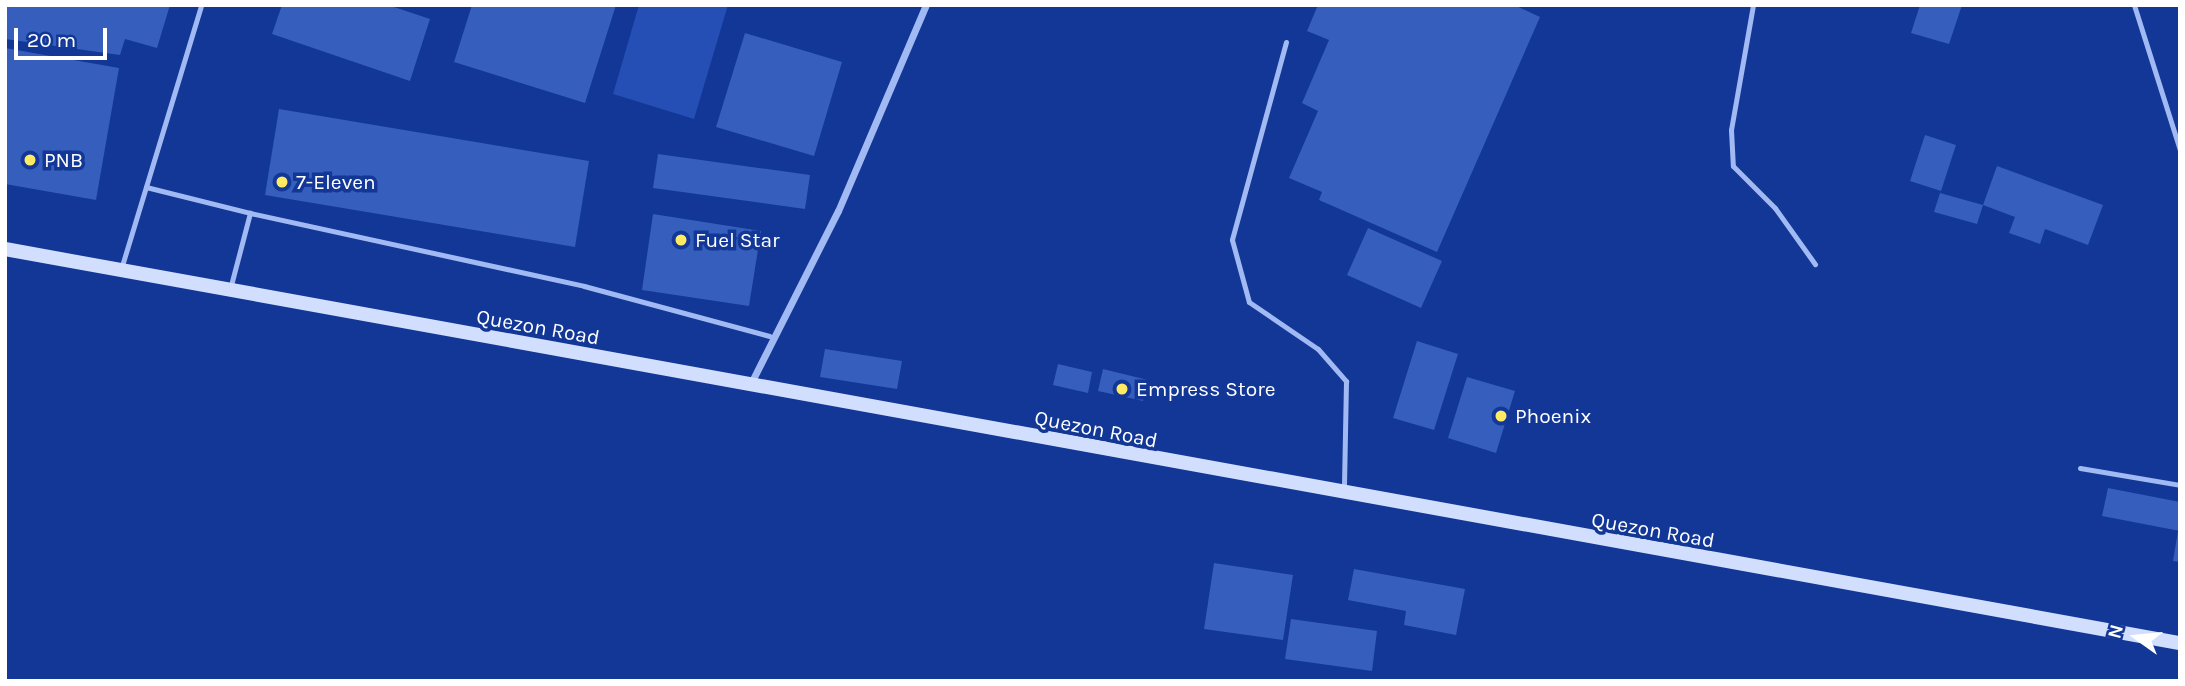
<!DOCTYPE html>
<style>
body{margin:0}
#map{position:relative;width:2185px;height:686px;overflow:hidden;background:#123796;font-family:Karla,sans-serif}
div>[style]{position:absolute}
[style*='--x']{left:calc(var(--x)*1px);top:calc(var(--y)*1px);width:calc(var(--w)*1px);rotate:calc(var(--a)*1deg)}
.green>*{inset:0;background:#254fb5}
.building>*{inset:0;background:#365ebc}
.service>*{height:5px;margin:-2.5px;padding:0 2.5px;transform-origin:2.5px;border-radius:2.5px;background:#a2baf3}
.minor>*{height:7px;margin:-3.5px;padding:0 3.5px;transform-origin:3.5px;border-radius:3.5px;background:#a2baf3}
.secondary>*{height:14px;margin:-7px;padding:0 7px;transform-origin:7px;border-radius:7px;background:#d2defd}
.dots>*{width:19px;height:19px;translate:-50% -50%;box-sizing:border-box;border:4px solid #123796;border-radius:50%}
span{translate:-50% -50%;white-space:nowrap;text-align:center;line-height:1.15;-webkit-text-stroke:7px #123796;paint-order:stroke}
.poi-label{font-size:21px;color:#fff}
.left{translate:0 -50%;text-align:left}
.street-label{font-size:21px;color:#fff}
.frame{position:absolute;inset:0;border:7px solid #fff;pointer-events:none}
.north{position:absolute;left:2101px;top:602px;width:70px;height:70px;-webkit-text-stroke:5px #123796;paint-order:stroke;rotate:285deg;font-size:19px;font-weight:700;line-height:28px;text-align:center;color:#fff}
.north::after{content:'';display:block;margin:auto;width:24px;height:32px;background:#fff;clip-path:polygon(50% 0,100% 100%,50% 72%,0 100%)}
.scale{position:absolute;left:14px;top:28px;width:93px;height:32px;box-sizing:border-box;border:4px solid #fff;border-top:0;padding-left:9px;font-size:21px;line-height:24px;white-space:nowrap;color:#fff;-webkit-text-stroke:5px #123796;paint-order:stroke}
</style>
<div id="map">
<div class="green">
<i style="clip-path:polygon(639px 5px,728px 5px,694px 119px,613px 94px)"></i>
</div>
<div class="building">
<i style="clip-path:polygon(5px 5px,170px 5px,157px 48px,125px 39px,120px 55px,5px 39px)"></i>
<i style="clip-path:polygon(282px 5px,388px 5px,430px 19px,410px 81px,272px 34px)"></i>
<i style="clip-path:polygon(472px 5px,616px 5px,585px 103px,454px 62px)"></i>
<i style="clip-path:polygon(1318px 5px,1514px 5px,1540px 17px,1437px 252px,1319px 200px,1322px 192px,1289px 178px,1318px 111px,1302px 103px,1329px 40px,1307px 31px)"></i>
<i style="clip-path:polygon(1920px 5px,1962px 5px,1949px 44px,1911px 33px)"></i>
<i style="clip-path:polygon(745px 33px,842px 62px,814px 156px,716px 127px)"></i>
<i style="clip-path:polygon(5px 48px,119px 68px,96px 200px,5px 184px)"></i>
<i style="clip-path:polygon(279px 109px,589px 161px,575px 247px,265px 195px)"></i>
<i style="clip-path:polygon(1925px 135px,1956px 145px,1941px 191px,1910px 181px)"></i>
<i style="clip-path:polygon(658px 154px,810px 175px,805px 209px,653px 188px)"></i>
<i style="clip-path:polygon(1997px 166px,2103px 205px,2088px 245px,2045px 229px,2040px 244px,2009px 233px,2015px 217px,1983px 205px)"></i>
<i style="clip-path:polygon(1940px 193px,1983px 205px,1977px 224px,1934px 212px)"></i>
<i style="clip-path:polygon(653px 214px,761px 231px,749px 306px,642px 290px)"></i>
<i style="clip-path:polygon(1368px 228px,1442px 261px,1421px 308px,1347px 275px)"></i>
<i style="clip-path:polygon(1417px 341px,1458px 354px,1434px 430px,1393px 418px)"></i>
<i style="clip-path:polygon(825px 349px,902px 361px,897px 389px,820px 377px)"></i>
<i style="clip-path:polygon(1058px 364px,1092px 372px,1088px 393px,1053px 385px)"></i>
<i style="clip-path:polygon(1103px 369px,1148px 380px,1143px 401px,1098px 391px)"></i>
<i style="clip-path:polygon(1467px 377px,1515px 391px,1496px 453px,1448px 438px)"></i>
<i style="clip-path:polygon(2108px 488px,2180px 502px,2180px 531px,2102px 516px)"></i>
<i style="clip-path:polygon(2178px 531px,2180px 531px,2180px 562px,2173px 561px)"></i>
<i style="clip-path:polygon(1214px 563px,1293px 575px,1283px 640px,1204px 629px)"></i>
<i style="clip-path:polygon(1354px 569px,1465px 589px,1456px 635px,1404px 625px,1406px 611px,1348px 600px)"></i>
<i style="clip-path:polygon(1291px 619px,1377px 631px,1372px 671px,1285px 659px)"></i>
</div>
<div class="service">
<i style="--x:1753;--y:5;--w:127;--a:100"></i>
<i style="--x:1731;--y:130;--w:36;--a:87"></i>
<i style="--x:1733;--y:166;--w:59;--a:45"></i>
<i style="--x:1775;--y:208;--w:69;--a:54.5"></i>
<i style="--x:2134;--y:5;--w:152;--a:72.4"></i>
<i style="--x:1286;--y:42;--w:205;--a:105.3"></i>
<i style="--x:1232;--y:240;--w:64;--a:74.7"></i>
<i style="--x:1249;--y:302;--w:83;--a:34.3"></i>
<i style="--x:1318;--y:349;--w:43;--a:48.8"></i>
<i style="--x:1346;--y:381;--w:108;--a:91.1"></i>
<i style="--x:146;--y:187;--w:107;--a:14"></i>
<i style="--x:121;--y:269;--w:276;--a:-73.1"></i>
<i style="--x:230;--y:289;--w:79;--a:-75.3"></i>
<i style="--x:250;--y:213;--w:342;--a:12.3"></i>
<i style="--x:584;--y:286;--w:192;--a:15.1"></i>
<i style="--x:2080;--y:468;--w:101;--a:9.6"></i>
</div>
<div class="minor">
<i style="--x:750;--y:385;--w:195;--a:-63.2"></i>
<i style="--x:838;--y:211;--w:224;--a:-66.9"></i>
</div>
<div class="secondary">
<i style="--x:5;--y:249;--w:2210;--a:10.27"></i>
</div>
<div class="dots">
<i style="left:30px;top:160px;background:#ffea64"></i>
<i style="left:282px;top:182px;background:#ffea64"></i>
<i style="left:681px;top:240px;background:#ffea64"></i>
<i style="left:1122px;top:389px;background:#ffea64"></i>
<i style="left:1501px;top:416px;background:#ffea64"></i>
</div>
<div class="poi-label">
<span class="left" style="left:44px;top:160px">PNB</span>
<span class="left" style="left:296px;top:182px">7-Eleven</span>
<span class="left" style="left:695px;top:240px">Fuel Star</span>
<span class="left" style="left:1136px;top:389px">Empress Store</span>
<span class="left" style="left:1515px;top:416px">Phoenix</span>
</div>
<div class="street-label">
<span style="left:538px;top:327px;rotate:10deg">Quezon Road</span>
<span style="left:1096px;top:429px;rotate:11deg">Quezon Road</span>
<span style="left:1653px;top:530px;rotate:10deg">Quezon Road</span>
</div>
<div class="frame"></div>
<div class="north">N</div>
<div class="scale">20 m</div>
</div>
